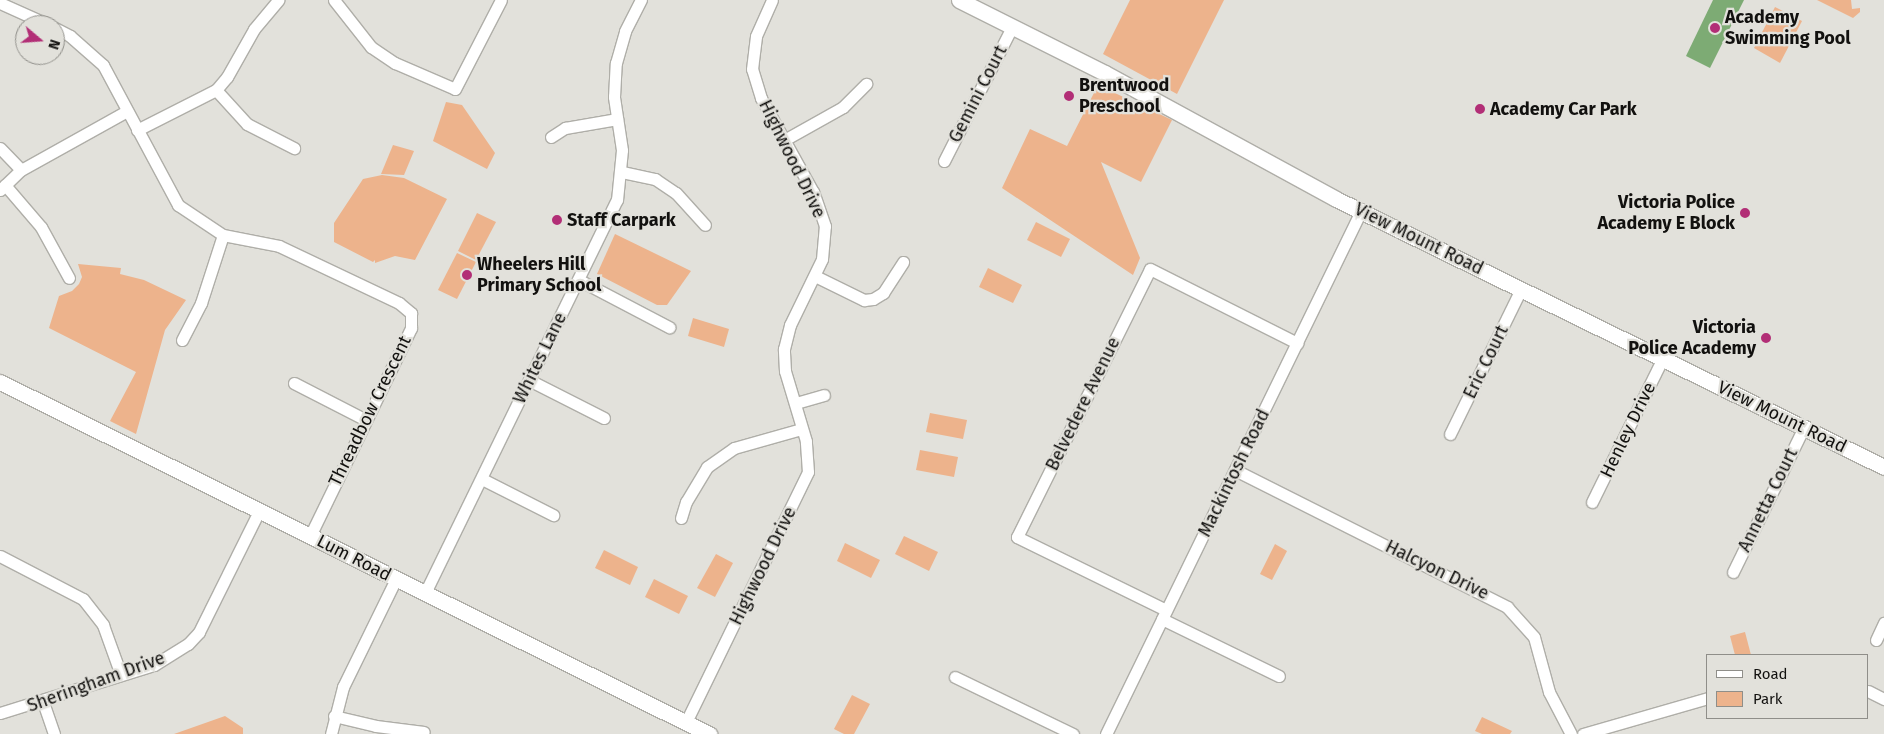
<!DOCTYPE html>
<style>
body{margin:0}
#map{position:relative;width:1884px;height:734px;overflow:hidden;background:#e2e1db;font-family:"Fira Sans",sans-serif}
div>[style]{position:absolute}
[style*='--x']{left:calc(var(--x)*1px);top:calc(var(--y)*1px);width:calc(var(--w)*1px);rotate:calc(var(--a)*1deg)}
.green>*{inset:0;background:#edb38c}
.water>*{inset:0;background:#7dab74}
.roads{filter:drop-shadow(1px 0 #afaea8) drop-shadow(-1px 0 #afaea8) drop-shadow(0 1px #afaea8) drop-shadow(0 -1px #afaea8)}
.street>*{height:11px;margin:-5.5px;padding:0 5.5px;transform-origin:5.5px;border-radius:5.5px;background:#fff}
.secondary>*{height:15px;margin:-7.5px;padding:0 7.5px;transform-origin:7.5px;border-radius:7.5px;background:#fff}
.dots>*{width:14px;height:14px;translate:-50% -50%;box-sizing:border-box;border:2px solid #e2e1db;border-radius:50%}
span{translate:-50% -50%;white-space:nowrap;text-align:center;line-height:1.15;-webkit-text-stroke:4.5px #e2e1db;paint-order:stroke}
.poi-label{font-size:18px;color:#12110f;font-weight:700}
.left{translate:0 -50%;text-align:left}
.right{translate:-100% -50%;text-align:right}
.street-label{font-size:18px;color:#12110f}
.legend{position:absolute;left:1706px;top:654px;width:162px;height:65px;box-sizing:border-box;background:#e2e1db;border:1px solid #8f8e89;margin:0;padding:6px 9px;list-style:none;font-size:15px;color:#12110f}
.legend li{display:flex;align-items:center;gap:10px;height:25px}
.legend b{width:25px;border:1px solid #8f8e89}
.north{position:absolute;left:15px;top:15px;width:50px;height:50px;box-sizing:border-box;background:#e2e1db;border:1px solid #8f8e89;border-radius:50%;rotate:108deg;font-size:14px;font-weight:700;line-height:20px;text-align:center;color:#12110f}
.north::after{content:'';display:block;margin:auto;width:18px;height:22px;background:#b22e76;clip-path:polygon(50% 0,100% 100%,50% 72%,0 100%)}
</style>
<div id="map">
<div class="green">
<i style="clip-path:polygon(1130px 0,1224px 0,1177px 94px,1103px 54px)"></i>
<i style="clip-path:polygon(1817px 0,1851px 0,1852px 9px,1860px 8px,1860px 12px,1853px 18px)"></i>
<i style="clip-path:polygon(1775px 7px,1802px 21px,1780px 63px,1754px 48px)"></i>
<i style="clip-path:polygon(1098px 85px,1172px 120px,1141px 182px,1101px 162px,1140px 258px,1133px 275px,1002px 188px,1030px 129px,1067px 146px)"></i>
<i style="clip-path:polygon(446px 102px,462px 105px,495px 153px,487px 169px,433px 141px)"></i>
<i style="clip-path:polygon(393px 145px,414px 151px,404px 175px,381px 174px)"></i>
<i style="clip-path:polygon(382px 175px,404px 178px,447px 199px,415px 260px,395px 256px,375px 263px,375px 260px,373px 262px,334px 242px,334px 223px,363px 179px)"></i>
<i style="clip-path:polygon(477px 213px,496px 222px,476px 260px,458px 251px)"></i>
<i style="clip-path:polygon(1036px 222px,1070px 239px,1061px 257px,1027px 240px)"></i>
<i style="clip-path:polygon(615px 234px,691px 271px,667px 305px,657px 305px,597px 274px)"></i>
<i style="clip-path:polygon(457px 253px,476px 262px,457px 299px,438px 290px)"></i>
<i style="clip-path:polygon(78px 264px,121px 268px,120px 274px,144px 280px,186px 300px,165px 330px,136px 434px,110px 421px,136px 372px,49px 328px,59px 296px,72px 291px,79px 284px,82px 277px)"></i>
<i style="clip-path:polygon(988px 268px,1022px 285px,1013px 303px,979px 287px)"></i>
<i style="clip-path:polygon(693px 318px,729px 329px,724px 347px,688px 336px)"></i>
<i style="clip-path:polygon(930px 413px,967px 420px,963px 439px,926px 432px)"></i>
<i style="clip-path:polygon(920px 450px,958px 457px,954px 477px,916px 470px)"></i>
<i style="clip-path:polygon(904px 536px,938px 552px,929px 571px,895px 554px)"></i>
<i style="clip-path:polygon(845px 543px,880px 560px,871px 578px,837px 561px)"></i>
<i style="clip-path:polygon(1275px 544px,1287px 551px,1272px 580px,1260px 574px)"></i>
<i style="clip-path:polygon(604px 550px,638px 567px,630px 585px,595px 568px)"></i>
<i style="clip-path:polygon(716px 554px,733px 563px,715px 597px,697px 588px)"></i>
<i style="clip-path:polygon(654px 579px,688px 596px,679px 614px,645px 597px)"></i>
<i style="clip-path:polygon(1745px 632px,1751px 655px,1735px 655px,1730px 636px)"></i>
<i style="clip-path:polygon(852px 695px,870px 704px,854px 734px,844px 734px,834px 729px)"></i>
<i style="clip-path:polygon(225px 716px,243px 728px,243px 734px,174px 734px)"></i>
<i style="clip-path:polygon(1482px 717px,1512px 731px,1510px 734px,1482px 734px,1475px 731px)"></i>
</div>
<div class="water">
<i style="clip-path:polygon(1713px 0,1744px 0,1710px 68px,1686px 56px)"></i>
</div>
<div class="roads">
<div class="street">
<i style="--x:334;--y:0;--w:60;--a:51.8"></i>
<i style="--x:371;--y:47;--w:29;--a:34"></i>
<i style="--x:395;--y:63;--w:65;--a:23.4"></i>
<i style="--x:455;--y:89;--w:100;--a:-62.7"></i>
<i style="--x:0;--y:3;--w:54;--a:24.2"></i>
<i style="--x:55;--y:28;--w:17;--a:28"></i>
<i style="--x:70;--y:36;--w:44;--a:41.3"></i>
<i style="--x:103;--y:65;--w:159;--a:61.8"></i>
<i style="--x:178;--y:205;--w:54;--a:33.7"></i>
<i style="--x:223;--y:235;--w:57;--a:11.1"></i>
<i style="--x:279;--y:246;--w:133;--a:25.4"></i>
<i style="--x:399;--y:303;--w:16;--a:40"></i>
<i style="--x:411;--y:313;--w:15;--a:90"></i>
<i style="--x:411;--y:328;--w:231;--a:115.9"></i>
<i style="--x:216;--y:90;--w:46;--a:47.6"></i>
<i style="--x:247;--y:124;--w:53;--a:27.1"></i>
<i style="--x:137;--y:130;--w:89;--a:-26.9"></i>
<i style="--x:216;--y:90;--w:17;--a:-50"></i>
<i style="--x:227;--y:77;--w:55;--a:-60.6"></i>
<i style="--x:254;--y:29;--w:38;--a:-50"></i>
<i style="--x:551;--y:137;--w:17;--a:-33"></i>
<i style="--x:565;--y:128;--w:53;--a:-9.8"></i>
<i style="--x:786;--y:139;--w:65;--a:-29.3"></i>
<i style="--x:843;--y:107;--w:33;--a:-45"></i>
<i style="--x:0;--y:148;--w:30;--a:46"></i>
<i style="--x:944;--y:161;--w:150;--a:-63.1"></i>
<i style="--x:622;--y:172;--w:34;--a:12"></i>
<i style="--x:655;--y:179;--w:25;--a:34"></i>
<i style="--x:676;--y:193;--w:43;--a:47.8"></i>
<i style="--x:5;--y:185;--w:55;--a:49.4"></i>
<i style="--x:41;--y:227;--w:58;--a:61.2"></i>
<i style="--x:0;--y:190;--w:29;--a:-44"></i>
<i style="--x:21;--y:170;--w:121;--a:-29.1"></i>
<i style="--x:815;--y:276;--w:55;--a:26.1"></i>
<i style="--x:864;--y:300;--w:9;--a:-6"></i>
<i style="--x:873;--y:299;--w:12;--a:-31"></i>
<i style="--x:883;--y:293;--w:37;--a:-57"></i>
<i style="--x:579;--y:280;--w:102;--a:27.6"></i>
<i style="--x:182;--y:340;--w:42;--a:-62.8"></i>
<i style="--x:201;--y:303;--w:71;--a:-72.1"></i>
<i style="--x:529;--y:380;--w:84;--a:26.9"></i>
<i style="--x:294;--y:383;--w:79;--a:27.2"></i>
<i style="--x:796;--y:403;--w:29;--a:-16"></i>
<i style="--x:1450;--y:434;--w:161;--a:-63.9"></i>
<i style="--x:1235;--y:470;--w:305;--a:26.7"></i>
<i style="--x:1507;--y:607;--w:40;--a:48"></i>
<i style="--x:1534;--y:637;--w:57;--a:74.7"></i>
<i style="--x:1549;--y:692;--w:47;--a:62.4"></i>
<i style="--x:482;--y:479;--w:80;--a:26.9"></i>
<i style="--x:1592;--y:502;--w:161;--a:-63.8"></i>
<i style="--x:681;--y:518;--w:17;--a:-73"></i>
<i style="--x:686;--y:502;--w:41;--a:-59"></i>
<i style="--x:707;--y:467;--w:33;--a:-35"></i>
<i style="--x:734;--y:448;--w:70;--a:-15.8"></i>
<i style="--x:0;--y:556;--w:93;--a:27.4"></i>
<i style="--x:83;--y:599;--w:33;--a:52"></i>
<i style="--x:103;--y:625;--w:53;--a:70.2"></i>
<i style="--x:1733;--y:572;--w:161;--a:-63.9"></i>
<i style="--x:425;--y:593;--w:437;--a:-64"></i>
<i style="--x:617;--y:200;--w:50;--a:-84.3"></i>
<i style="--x:622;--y:150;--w:54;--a:-98.6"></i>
<i style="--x:614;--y:97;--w:34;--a:-87"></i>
<i style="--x:616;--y:63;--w:33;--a:-74"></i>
<i style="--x:625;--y:31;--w:35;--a:-63"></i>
<i style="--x:1166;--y:610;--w:166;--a:-153.9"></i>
<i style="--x:1017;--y:537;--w:299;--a:-63.6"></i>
<i style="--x:1150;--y:269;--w:165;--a:26.7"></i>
<i style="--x:1162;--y:619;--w:130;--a:26"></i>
<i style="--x:1876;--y:640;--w:19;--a:-65"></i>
<i style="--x:955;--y:677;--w:131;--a:25.8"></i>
<i style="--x:1868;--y:691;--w:18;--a:27"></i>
<i style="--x:43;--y:702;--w:34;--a:71"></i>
<i style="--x:0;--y:713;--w:161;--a:-17.3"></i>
<i style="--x:154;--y:665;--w:40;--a:-32"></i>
<i style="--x:188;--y:644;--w:16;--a:-47"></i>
<i style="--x:199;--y:632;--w:135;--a:-63.6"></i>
<i style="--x:334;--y:716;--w:43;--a:13.4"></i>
<i style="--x:376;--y:726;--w:48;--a:7.1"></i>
<i style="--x:686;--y:722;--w:278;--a:-64"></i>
<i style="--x:808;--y:472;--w:31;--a:-94"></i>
<i style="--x:806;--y:441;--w:73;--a:-106.7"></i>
<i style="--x:785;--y:371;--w:22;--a:-93"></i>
<i style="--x:784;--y:349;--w:25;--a:-76"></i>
<i style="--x:790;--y:325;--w:73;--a:-64.1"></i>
<i style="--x:822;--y:259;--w:33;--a:-85"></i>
<i style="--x:825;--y:226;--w:36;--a:-109"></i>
<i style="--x:813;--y:192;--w:107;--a:-119"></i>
<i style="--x:761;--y:98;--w:30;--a:-107"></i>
<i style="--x:752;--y:69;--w:33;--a:-83"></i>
<i style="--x:756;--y:36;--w:39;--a:-66"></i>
<i style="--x:331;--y:734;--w:49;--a:-75.7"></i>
<i style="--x:343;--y:687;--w:120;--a:-63.9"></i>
<i style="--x:1106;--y:734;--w:582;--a:-64.01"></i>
<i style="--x:1583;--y:734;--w:130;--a:-16.1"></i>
</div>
<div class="secondary">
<i style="--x:959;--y:0;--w:163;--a:26.6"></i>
<i style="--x:1105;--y:73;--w:263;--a:28.6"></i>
<i style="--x:1336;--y:199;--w:610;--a:26.06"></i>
<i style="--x:0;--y:382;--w:792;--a:26.4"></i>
</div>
</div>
<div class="dots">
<i style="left:1715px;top:28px;background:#b22e76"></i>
<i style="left:1069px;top:96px;background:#b22e76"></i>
<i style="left:1480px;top:109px;background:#b22e76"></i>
<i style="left:1745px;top:213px;background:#b22e76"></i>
<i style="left:557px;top:220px;background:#b22e76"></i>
<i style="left:467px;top:275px;background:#b22e76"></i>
<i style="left:1766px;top:338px;background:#b22e76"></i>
</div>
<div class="poi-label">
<span class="left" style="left:1725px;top:28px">Academy<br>Swimming Pool</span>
<span class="left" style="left:1079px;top:96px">Brentwood<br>Preschool</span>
<span class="left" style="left:1490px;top:109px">Academy Car Park</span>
<span class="right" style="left:1735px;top:213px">Victoria Police<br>Academy E Block</span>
<span class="left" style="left:567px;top:220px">Staff Carpark</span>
<span class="left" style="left:477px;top:275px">Wheelers Hill<br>Primary School</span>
<span class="right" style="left:1756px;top:338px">Victoria<br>Police Academy</span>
</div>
<div class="street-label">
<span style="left:978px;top:94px;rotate:-63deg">Gemini Court</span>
<span style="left:792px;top:159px;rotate:64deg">Highwood Drive</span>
<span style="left:1419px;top:239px;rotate:26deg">View Mount Road</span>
<span style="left:540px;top:358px;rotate:-64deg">Whites Lane</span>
<span style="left:1486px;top:362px;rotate:-64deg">Eric Court</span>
<span style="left:1083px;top:404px;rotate:-64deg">Belvedere Avenue</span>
<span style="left:370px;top:411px;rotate:-64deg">Threadbow Crescent</span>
<span style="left:1782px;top:417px;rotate:26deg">View Mount Road</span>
<span style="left:1628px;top:430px;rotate:-64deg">Henley Drive</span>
<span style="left:1234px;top:473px;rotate:-64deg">Mackintosh Road</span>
<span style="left:1768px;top:500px;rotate:-64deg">Annetta Court</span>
<span style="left:354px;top:558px;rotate:27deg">Lum Road</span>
<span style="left:763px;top:566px;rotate:-64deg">Highwood Drive</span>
<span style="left:1437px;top:570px;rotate:26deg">Halcyon Drive</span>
<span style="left:96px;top:682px;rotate:-20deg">Sheringham Drive</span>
</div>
<ul class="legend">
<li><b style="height:6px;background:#fff"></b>Road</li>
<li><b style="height:14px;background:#edb38c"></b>Park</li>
</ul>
<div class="north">N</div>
</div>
